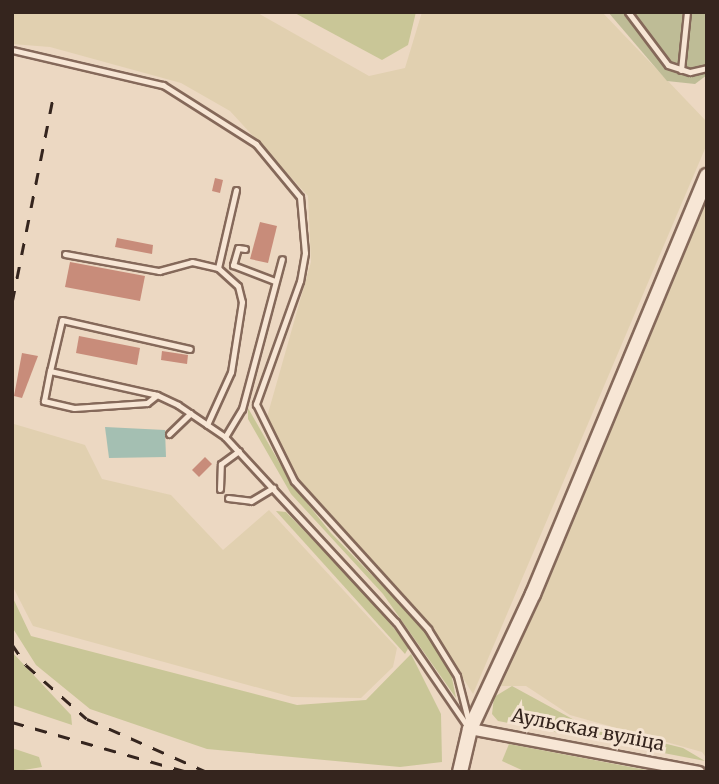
<!DOCTYPE html>
<meta charset="utf-8">
<style>
body{margin:0}
#map{position:relative;width:719px;height:784px;overflow:hidden;background:#ecd8c2;font-family:Merriweather,serif}
div>[style]{position:absolute}
[style*='--x']{left:calc(var(--x)*1px);top:calc(var(--y)*1px);width:calc(var(--w)*1px);rotate:calc(var(--a)*1deg)}
.farmland>*{inset:0;background:#e1d0b0}
.green>*{inset:0;background:#c9c697}
.cemetery>*{inset:0;background:#bebc96}
.water>*{inset:0;background:#a4bfb2}
.building>*{inset:0;background:#c88c7a}
.roads{filter:drop-shadow(2px 0 #85695a) drop-shadow(-2px 0 #85695a) drop-shadow(0 2px #85695a) drop-shadow(0 -2px #85695a)}
.lane>*{height:5px;margin:-2.5px;padding:0 2.5px;transform-origin:2.5px;border-radius:2.5px;background:#f7e6d5}
.street>*{height:10px;margin:-5px;padding:0 5px;transform-origin:5px;border-radius:5px;background:#f7e6d5}
.secondary>*{height:14px;margin:-7px;padding:0 7px;transform-origin:7px;border-radius:7px;background:#f7e6d5}
.rail>*{height:2.5px;margin-top:-1.25px;transform-origin:0;background:repeating-linear-gradient(90deg,#35251e 0 12px,transparent 0 24px)}
span{translate:-50% -50%;white-space:nowrap;text-align:center;line-height:1.15;-webkit-text-stroke:6px #f4e3d1;paint-order:stroke}
.street-label{font-size:19px;color:#35251e}
.frame{position:absolute;inset:0;border:14px solid #35251e;pointer-events:none}
</style>
<div id="map">
<div class="farmland">
<i style="clip-path:polygon(12px 12px,256px 12px,369px 76px,405px 68px,422px 12px,602px 12px,707px 122px,707px 144px,473px 694px,432px 629px,298px 479px,267px 417px,311px 262px,308px 196px,230px 111px,181px 83px,50px 47px,12px 44px)"></i>
<i style="clip-path:polygon(707px 194px,707px 759px,702px 752px,570px 715px,526px 686px,500px 686px)"></i>
<i style="clip-path:polygon(14px 424px,85px 445px,102px 479px,171px 495px,223px 550px,269px 510px,397px 648px,393px 667px,361px 698px,292px 697px,33px 626px,12px 585px)"></i>
</div>
<div class="green">
<i style="clip-path:polygon(293px 12px,416px 12px,408px 45px,382px 60px)"></i>
<i style="clip-path:polygon(248px 408px,291px 483px,331px 533px,427px 632px,451px 673px,456px 698px,383px 594px,291px 494px,248px 419px)"></i>
<i style="clip-path:polygon(276px 511px,286px 512px,370px 599px,409px 647px,405px 654px)"></i>
<i style="clip-path:polygon(12px 596px,31px 636px,297px 705px,366px 700px,411px 654px,441px 714px,442px 762px,400px 767px,207px 749px,90px 709px,36px 665px,12px 627px)"></i>
<i style="clip-path:polygon(12px 652px,71px 715px,72px 725px,12px 705px)"></i>
<i style="clip-path:polygon(512px 686px,578px 722px,683px 748px,705px 761px,498px 721px,492px 714px,494px 697px)"></i>
<i style="clip-path:polygon(509px 744px,657px 772px,526px 772px,502px 761px)"></i>
<i style="clip-path:polygon(12px 748px,39px 757px,42px 767px,12px 772px)"></i>
</div>
<div class="cemetery">
<i style="clip-path:polygon(608px 12px,707px 12px,707px 75px,695px 84px,667px 81px)"></i>
</div>
<div class="water">
<i style="clip-path:polygon(105px 427px,165px 430px,166px 457px,109px 458px)"></i>
</div>
<div class="building">
<i style="clip-path:polygon(215px 178px,223px 180px,220px 193px,212px 191px)"></i>
<i style="clip-path:polygon(260px 222px,277px 226px,268px 263px,250px 259px)"></i>
<i style="clip-path:polygon(117px 238px,153px 245px,152px 254px,115px 247px)"></i>
<i style="clip-path:polygon(70px 262px,145px 276px,140px 301px,65px 287px)"></i>
<i style="clip-path:polygon(79px 336px,140px 348px,137px 365px,76px 353px)"></i>
<i style="clip-path:polygon(162px 351px,188px 355px,187px 364px,161px 360px)"></i>
<i style="clip-path:polygon(22px 353px,38px 356px,22px 398px,14px 396px)"></i>
<i style="clip-path:polygon(205px 457px,212px 464px,199px 477px,192px 470px)"></i>
</div>
<div class="roads">
<div class="lane">
<i style="--x:628;--y:12;--w:66;--a:53"></i>
<i style="--x:668;--y:65;--w:23;--a:18"></i>
<i style="--x:690;--y:72;--w:17;--a:-13"></i>
<i style="--x:12;--y:50;--w:155;--a:13.1"></i>
<i style="--x:163;--y:85;--w:110;--a:32.4"></i>
<i style="--x:256;--y:144;--w:69;--a:50.3"></i>
<i style="--x:300;--y:197;--w:56;--a:84.9"></i>
<i style="--x:305;--y:253;--w:28;--a:100"></i>
<i style="--x:300;--y:281;--w:131;--a:109.7"></i>
<i style="--x:256;--y:404;--w:86;--a:63.7"></i>
<i style="--x:294;--y:481;--w:200;--a:47.8"></i>
<i style="--x:428;--y:629;--w:55;--a:58.3"></i>
<i style="--x:457;--y:676;--w:49;--a:75.7"></i>
<i style="--x:681;--y:70;--w:58;--a:-84.1"></i>
<i style="--x:245;--y:249;--w:7;--a:-172"></i>
<i style="--x:238;--y:248;--w:18;--a:106"></i>
<i style="--x:233;--y:265;--w:45;--a:20.9"></i>
<i style="--x:65;--y:254;--w:96;--a:10.3"></i>
<i style="--x:159;--y:271;--w:34;--a:-15"></i>
<i style="--x:192;--y:262;--w:27;--a:13"></i>
<i style="--x:218;--y:268;--w:27;--a:42"></i>
<i style="--x:238;--y:286;--w:16;--a:76"></i>
<i style="--x:242;--y:302;--w:71;--a:98.9"></i>
<i style="--x:231;--y:372;--w:58;--a:114.4"></i>
<i style="--x:218;--y:268;--w:80;--a:-77"></i>
<i style="--x:50;--y:371;--w:52;--a:-76.8"></i>
<i style="--x:62;--y:320;--w:131;--a:12.8"></i>
<i style="--x:157;--y:395;--w:13;--a:141"></i>
<i style="--x:147;--y:403;--w:73;--a:176.1"></i>
<i style="--x:74;--y:408;--w:31;--a:-167"></i>
<i style="--x:44;--y:401;--w:31;--a:-79"></i>
<i style="--x:50;--y:371;--w:106;--a:12.6"></i>
<i style="--x:153;--y:394;--w:4;--a:14"></i>
<i style="--x:157;--y:395;--w:23;--a:25"></i>
<i style="--x:178;--y:405;--w:57;--a:34.2"></i>
<i style="--x:225;--y:437;--w:252;--a:47.3"></i>
<i style="--x:396;--y:622;--w:127;--a:55.6"></i>
<i style="--x:169;--y:434;--w:30;--a:-44"></i>
<i style="--x:225;--y:437;--w:33;--a:-59"></i>
<i style="--x:242;--y:409;--w:155;--a:-75.1"></i>
<i style="--x:220;--y:489;--w:25;--a:-88"></i>
<i style="--x:221;--y:464;--w:22;--a:-36"></i>
<i style="--x:228;--y:498;--w:23;--a:7"></i>
<i style="--x:251;--y:501;--w:26;--a:-31"></i>
</div>
<div class="street">
<i style="--x:470;--y:729;--w:233;--a:10.6"></i>
</div>
<div class="secondary">
<i style="--x:460;--y:772;--w:44;--a:-76.9"></i>
<i style="--x:470;--y:729;--w:149;--a:-65"></i>
<i style="--x:533;--y:594;--w:453;--a:-67.4"></i>
</div>
</div>
<div class="rail">
<i style="--x:12;--y:302;--w:215;--a:-78.7"></i>
<i style="--x:12;--y:644;--w:25;--a:56"></i>
<i style="--x:26;--y:665;--w:81;--a:41.5"></i>
<i style="--x:87;--y:719;--w:131;--a:23.8"></i>
<i style="--x:12;--y:722;--w:179;--a:15.9"></i>
</div>
<div class="street-label">
<span style="left:588px;top:730px;rotate:11deg">Аульская вуліца</span>
</div>
<div class="frame"></div>
</div>
